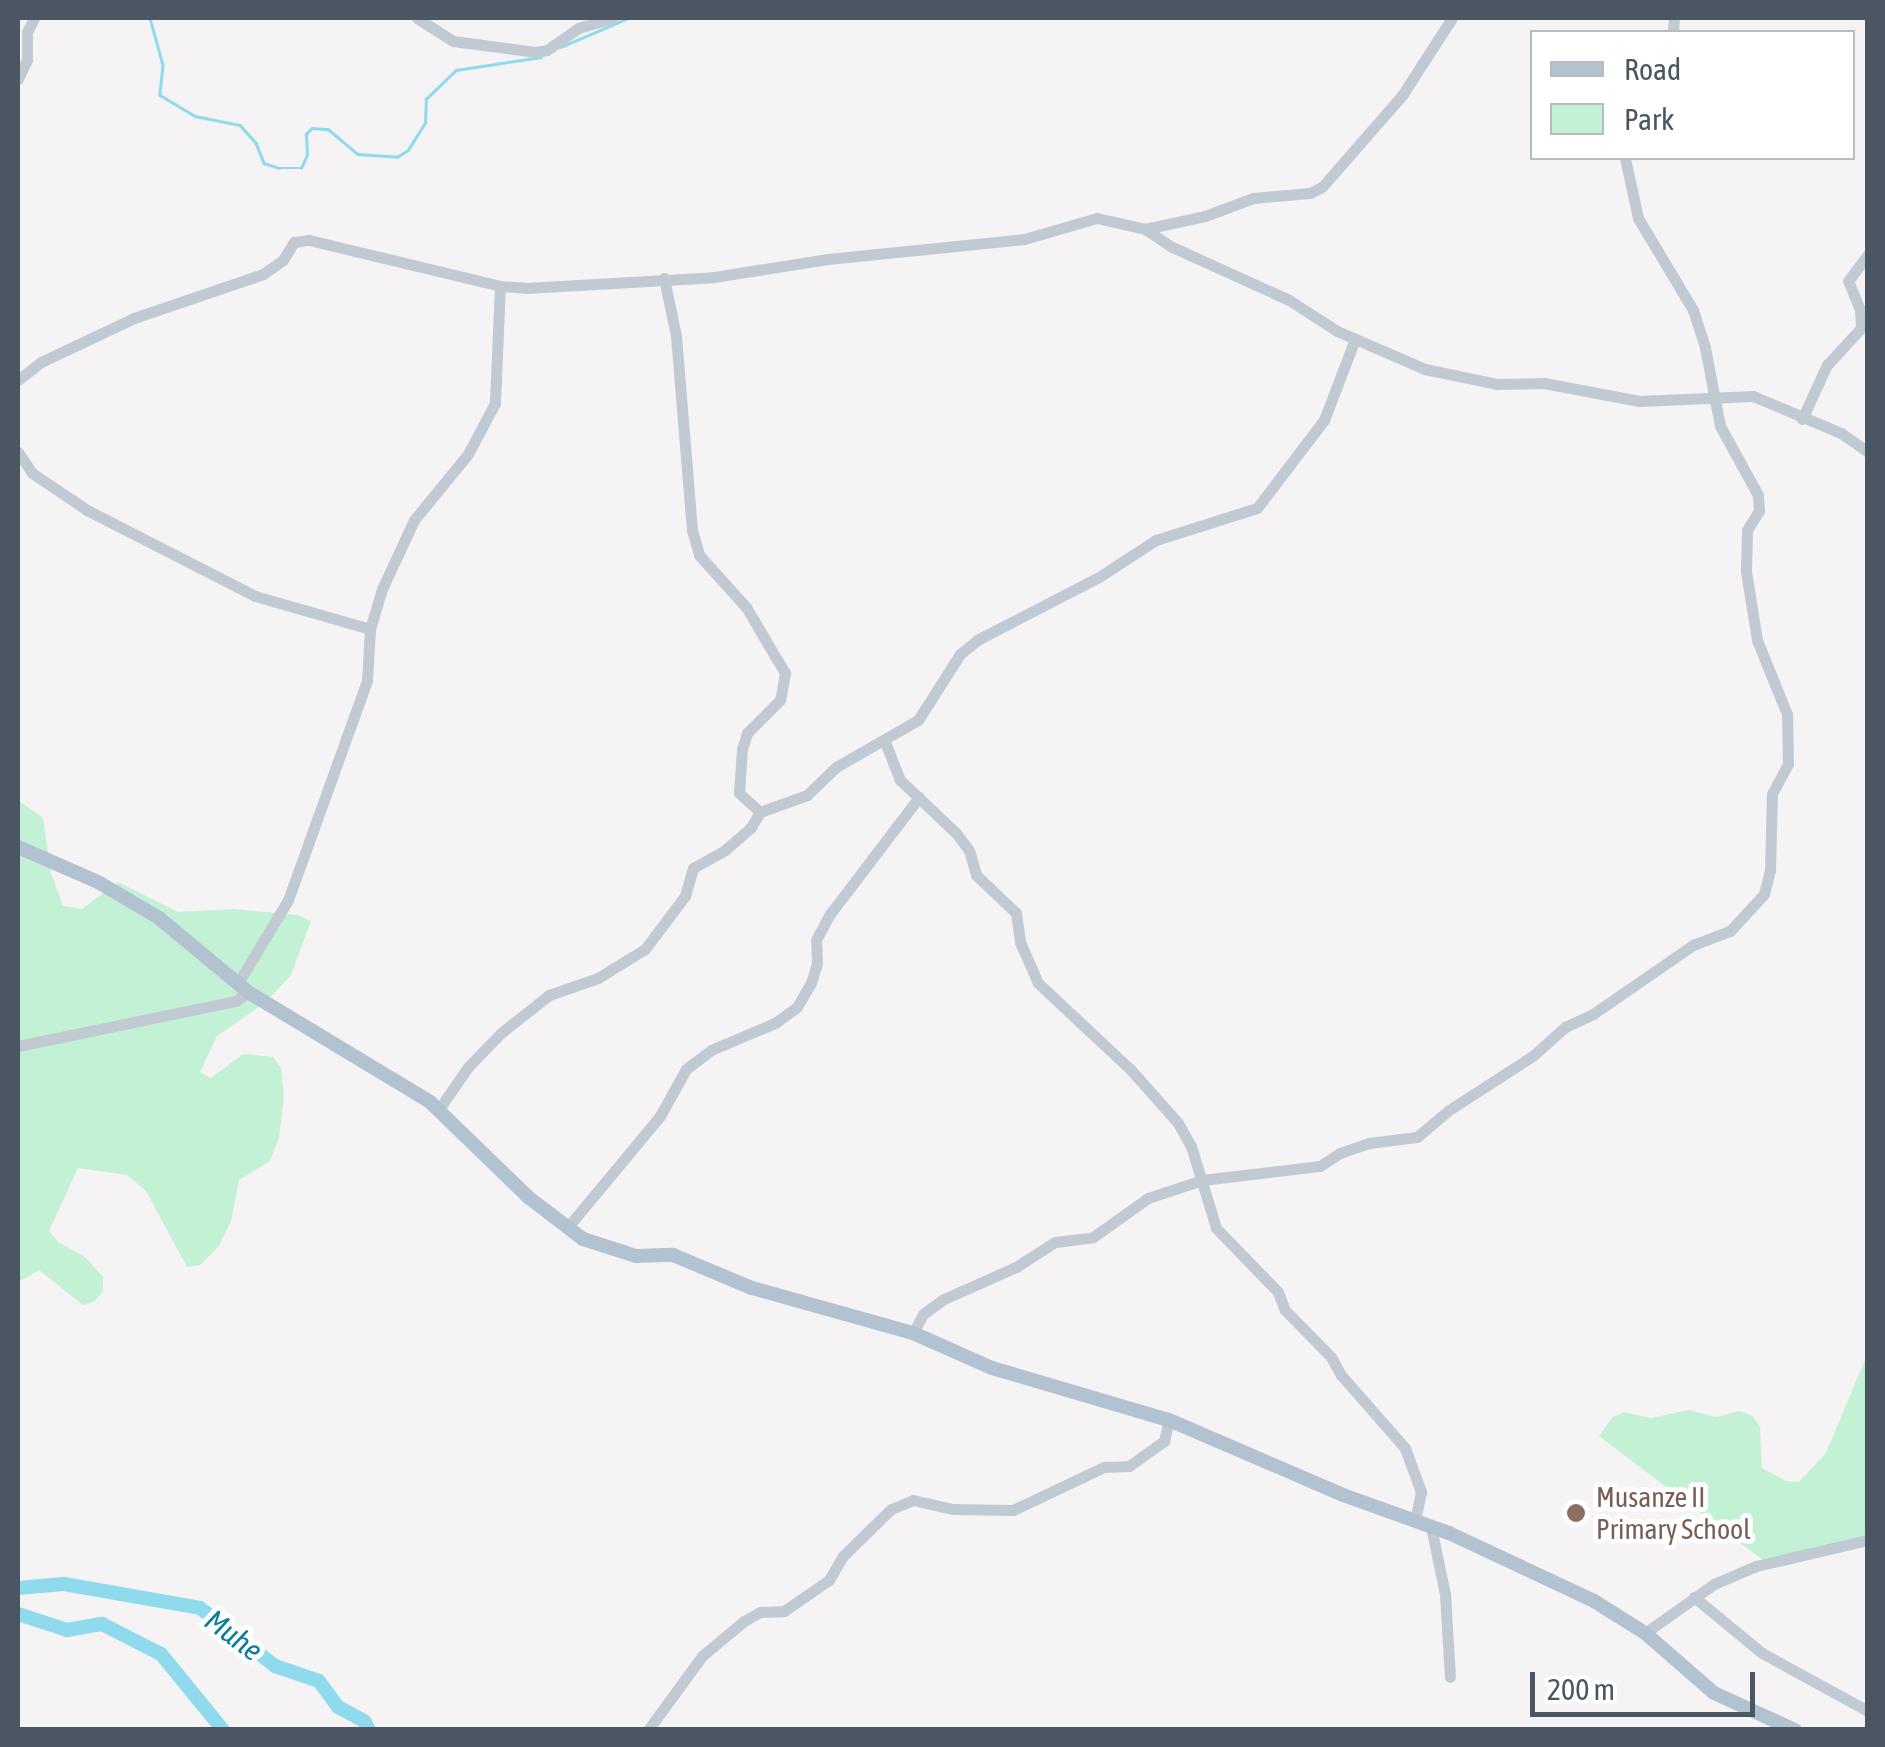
<!DOCTYPE html>
<style>
body{margin:0}
#map{position:relative;width:1885px;height:1747px;overflow:hidden;background:#f5f3f3;font-family:"Asap Condensed",sans-serif}
div>[style]{position:absolute}
.green>*{inset:0;background:#c3f1d5}
.stream>*{height:2.5px;margin:-1.25px;padding:0 1.25px;transform-origin:1.25px;border-radius:1.25px;background:#90daee}
.river>*{height:14px;margin:-7px;padding:0 7px;transform-origin:7px;border-radius:7px;background:#90daee}
.minor>*{height:11px;margin:-5.5px;padding:0 5.5px;transform-origin:5.5px;border-radius:5.5px;background:#c1cad2}
.major>*{height:14px;margin:-7px;padding:0 7px;transform-origin:7px;border-radius:7px;background:#b3c2d1}
.dots>*{width:28px;height:28px;translate:-50% -50%;box-sizing:border-box;border:5px solid #fff;border-radius:50%}
span{translate:-50% -50%;white-space:nowrap;text-align:center;line-height:1.15;-webkit-text-stroke:10px #fff;paint-order:stroke}
.education-label{font-size:28px;color:#785e54}
.left{translate:0 -50%;text-align:left}
.water-label{font-size:30px;color:#0c7c9b;font-style:italic}
.frame{position:absolute;inset:0;border:20px solid #4a5661;pointer-events:none}
.legend{position:absolute;left:1530px;top:30px;width:325px;height:130px;box-sizing:border-box;background:#fff;border:2px solid #b7bbc0;margin:0;padding:12px 18px;list-style:none;font-size:30px;color:#4a5661}
.legend li{display:flex;align-items:center;gap:20px;height:50px}
.legend b{width:50px;border:2px solid #b7bbc0}
.scale{position:absolute;left:1530px;top:1672px;width:225px;height:45px;box-sizing:border-box;border:5px solid #4a5661;border-top:0;padding-left:12px;font-size:30px;line-height:35px;white-space:nowrap;color:#4a5661;-webkit-text-stroke:8px #fff;paint-order:stroke}
</style>
<div id="map">
<div class="green">
<div style="clip-path:polygon(18px 800px,43px 818px,51px 873px,63px 906px,82px 909px,118px 882px,178px 912px,234px 909px,298px 915px,311px 921px,291px 975px,266px 1002px,217px 1036px,200px 1072px,211px 1078px,243px 1054px,273px 1057px,281px 1068px,284px 1096px,279px 1138px,270px 1161px,239px 1180px,231px 1221px,219px 1246px,200px 1265px,187px 1267px,146px 1191px,127px 1175px,78px 1168px,49px 1231px,58px 1242px,85px 1257px,103px 1277px,103px 1291px,95px 1301px,83px 1305px,39px 1270px,18px 1282px)"></div>
<div style="clip-path:polygon(1867px 1355px,1867px 1541px,1819px 1558px,1764px 1561px,1599px 1436px,1613px 1417px,1624px 1412px,1651px 1418px,1689px 1410px,1716px 1417px,1740px 1411px,1753px 1416px,1760px 1427px,1762px 1468px,1786px 1481px,1799px 1482px,1826px 1453px)"></div>
</div>
<div class="stream">
<div style="left:150px;top:18px;width:49px;rotate:74.5deg"></div>
<div style="left:163px;top:65px;width:30px;rotate:96deg"></div>
<div style="left:160px;top:95px;width:41px;rotate:31deg"></div>
<div style="left:195px;top:116px;width:46px;rotate:11.3deg"></div>
<div style="left:240px;top:125px;width:24px;rotate:48deg"></div>
<div style="left:256px;top:143px;width:22px;rotate:68deg"></div>
<div style="left:264px;top:163px;width:16px;rotate:18deg"></div>
<div style="left:279px;top:168px;width:22px"></div>
<div style="left:301px;top:168px;width:14px;rotate:-65deg"></div>
<div style="left:307px;top:155px;width:21px;rotate:-93deg"></div>
<div style="left:306px;top:134px;width:8px;rotate:-45deg"></div>
<div style="left:312px;top:128px;width:16px;rotate:4deg"></div>
<div style="left:328px;top:129px;width:39px;rotate:40deg"></div>
<div style="left:358px;top:154px;width:39px;rotate:4deg"></div>
<div style="left:397px;top:157px;width:13px;rotate:-32deg"></div>
<div style="left:408px;top:150px;width:32px;rotate:-58deg"></div>
<div style="left:425px;top:123px;width:24px;rotate:-88deg"></div>
<div style="left:426px;top:99px;width:42px;rotate:-44deg"></div>
<div style="left:456px;top:70px;width:86px;rotate:-8.7deg"></div>
<div style="left:561px;top:47px;width:73px;rotate:-23.4deg"></div>
</div>
<div class="river">
<div style="left:18px;top:1588px;width:46px;rotate:-5deg"></div>
<div style="left:64px;top:1584px;width:138px;rotate:10deg"></div>
<div style="left:200px;top:1608px;width:95px;rotate:37.7deg"></div>
<div style="left:275px;top:1666px;width:46px;rotate:18.8deg"></div>
<div style="left:319px;top:1681px;width:32px;rotate:54deg"></div>
<div style="left:338px;top:1707px;width:30px;rotate:28deg"></div>
<div style="left:364px;top:1721px;width:10px;rotate:61deg"></div>
<div style="left:18px;top:1614px;width:52px;rotate:18.1deg"></div>
<div style="left:67px;top:1630px;width:36px;rotate:-10deg"></div>
<div style="left:102px;top:1624px;width:66px;rotate:27deg"></div>
<div style="left:161px;top:1654px;width:98px;rotate:50.8deg"></div>
</div>
<div class="minor">
<div style="left:417px;top:18px;width:43px;rotate:32.6deg"></div>
<div style="left:453px;top:41px;width:83px;rotate:7.6deg"></div>
<div style="left:535px;top:52px;width:12px;rotate:-9deg"></div>
<div style="left:547px;top:50px;width:38px;rotate:-35deg"></div>
<div style="left:578px;top:28px;width:37px;rotate:-16deg"></div>
<div style="left:1673px;top:32px;width:14px;rotate:-86deg"></div>
<div style="left:18px;top:79px;width:21px;rotate:-65deg"></div>
<div style="left:27px;top:60px;width:28px;rotate:-90deg"></div>
<div style="left:27px;top:32px;width:16px;rotate:-63deg"></div>
<div style="left:1145px;top:229px;width:61px;rotate:-12.2deg"></div>
<div style="left:1205px;top:216px;width:51px;rotate:-20.6deg"></div>
<div style="left:1253px;top:198px;width:57px;rotate:-5deg"></div>
<div style="left:1310px;top:193px;width:13px;rotate:-27deg"></div>
<div style="left:1322px;top:187px;width:123px;rotate:-48.9deg"></div>
<div style="left:1403px;top:94px;width:90px;rotate:-57.2deg"></div>
<div style="left:664px;top:278px;width:59px;rotate:78.3deg"></div>
<div style="left:676px;top:336px;width:195px;rotate:85.3deg"></div>
<div style="left:692px;top:530px;width:26px;rotate:74deg"></div>
<div style="left:699px;top:555px;width:70px;rotate:47.9deg"></div>
<div style="left:746px;top:607px;width:77px;rotate:59.4deg"></div>
<div style="left:785px;top:673px;width:27px;rotate:100deg"></div>
<div style="left:780px;top:700px;width:47px;rotate:135deg"></div>
<div style="left:747px;top:733px;width:17px;rotate:107deg"></div>
<div style="left:742px;top:749px;width:44px;rotate:93.9deg"></div>
<div style="left:739px;top:793px;width:28px;rotate:42deg"></div>
<div style="left:18px;top:380px;width:29px;rotate:-38deg"></div>
<div style="left:41px;top:362px;width:103px;rotate:-25.3deg"></div>
<div style="left:134px;top:318px;width:136px;rotate:-18.8deg"></div>
<div style="left:263px;top:274px;width:24px;rotate:-35deg"></div>
<div style="left:283px;top:260px;width:21px;rotate:-59deg"></div>
<div style="left:294px;top:242px;width:15px;rotate:-8deg"></div>
<div style="left:309px;top:240px;width:196px;rotate:13.5deg"></div>
<div style="left:500px;top:286px;width:26px;rotate:4deg"></div>
<div style="left:526px;top:288px;width:188px;rotate:-3.3deg"></div>
<div style="left:714px;top:277px;width:115px;rotate:-9deg"></div>
<div style="left:828px;top:259px;width:197px;rotate:-5.8deg"></div>
<div style="left:1024px;top:239px;width:76px;rotate:-16deg"></div>
<div style="left:1097px;top:218px;width:49px;rotate:12.9deg"></div>
<div style="left:1145px;top:229px;width:30px;rotate:34deg"></div>
<div style="left:1170px;top:246px;width:131px;rotate:24.4deg"></div>
<div style="left:1289px;top:300px;width:57px;rotate:32.9deg"></div>
<div style="left:1337px;top:331px;width:96px;rotate:23.4deg"></div>
<div style="left:1425px;top:369px;width:74px;rotate:11.8deg"></div>
<div style="left:1497px;top:384px;width:47px;rotate:-1.2deg"></div>
<div style="left:1544px;top:383px;width:97px;rotate:10.7deg"></div>
<div style="left:1639px;top:401px;width:114px;rotate:-2.5deg"></div>
<div style="left:1753px;top:396px;width:95px;rotate:22.8deg"></div>
<div style="left:1841px;top:433px;width:33px;rotate:35deg"></div>
<div style="left:1802px;top:419px;width:60px;rotate:-65.2deg"></div>
<div style="left:1827px;top:365px;width:50px;rotate:-47.4deg"></div>
<div style="left:1861px;top:328px;width:18px;rotate:-93deg"></div>
<div style="left:1860px;top:310px;width:31px;rotate:-112deg"></div>
<div style="left:1848px;top:281px;width:34px;rotate:-53deg"></div>
<div style="left:18px;top:452px;width:25px;rotate:56deg"></div>
<div style="left:32px;top:473px;width:66px;rotate:33.9deg"></div>
<div style="left:87px;top:510px;width:189px;rotate:27.1deg"></div>
<div style="left:255px;top:596px;width:120px;rotate:16deg"></div>
<div style="left:885px;top:742px;width:41px;rotate:68.5deg"></div>
<div style="left:900px;top:780px;width:77px;rotate:43.4deg"></div>
<div style="left:956px;top:833px;width:21px;rotate:53deg"></div>
<div style="left:969px;top:850px;width:26px;rotate:74deg"></div>
<div style="left:976px;top:875px;width:55px;rotate:43.5deg"></div>
<div style="left:1016px;top:913px;width:29px;rotate:82deg"></div>
<div style="left:1020px;top:942px;width:45px;rotate:66.3deg"></div>
<div style="left:1038px;top:983px;width:127px;rotate:43.1deg"></div>
<div style="left:1131px;top:1070px;width:71px;rotate:48.4deg"></div>
<div style="left:1178px;top:1123px;width:26px;rotate:61deg"></div>
<div style="left:1191px;top:1146px;width:86px;rotate:73deg"></div>
<div style="left:1216px;top:1228px;width:89px;rotate:45.9deg"></div>
<div style="left:1278px;top:1292px;width:19px;rotate:69deg"></div>
<div style="left:1285px;top:1310px;width:66px;rotate:45.6deg"></div>
<div style="left:1331px;top:1357px;width:21px;rotate:61deg"></div>
<div style="left:1341px;top:1375px;width:97px;rotate:48.8deg"></div>
<div style="left:1405px;top:1448px;width:47px;rotate:70deg"></div>
<div style="left:1421px;top:1492px;width:29px;rotate:102deg"></div>
<div style="left:238px;top:983px;width:97px;rotate:-58.9deg"></div>
<div style="left:288px;top:900px;width:233px;rotate:-70.2deg"></div>
<div style="left:367px;top:681px;width:52px;rotate:-86.7deg"></div>
<div style="left:370px;top:629px;width:42px;rotate:-73.3deg"></div>
<div style="left:382px;top:589px;width:76px;rotate:-65.1deg"></div>
<div style="left:414px;top:520px;width:85px;rotate:-50.7deg"></div>
<div style="left:468px;top:454px;width:58px;rotate:-62.1deg"></div>
<div style="left:495px;top:403px;width:117px;rotate:-87.6deg"></div>
<div style="left:18px;top:1046px;width:223px;rotate:-11.7deg"></div>
<div style="left:236px;top:1001px;width:15px;rotate:-37deg"></div>
<div style="left:439px;top:1109px;width:51px;rotate:-55.4deg"></div>
<div style="left:468px;top:1067px;width:47px;rotate:-45.9deg"></div>
<div style="left:501px;top:1033px;width:61px;rotate:-38.4deg"></div>
<div style="left:549px;top:995px;width:52px;rotate:-19.1deg"></div>
<div style="left:598px;top:978px;width:55px;rotate:-31.7deg"></div>
<div style="left:645px;top:949px;width:66px;rotate:-53deg"></div>
<div style="left:685px;top:896px;width:29px;rotate:-74deg"></div>
<div style="left:693px;top:868px;width:37px;rotate:-29deg"></div>
<div style="left:725px;top:850px;width:35px;rotate:-41deg"></div>
<div style="left:751px;top:827px;width:17px;rotate:-59deg"></div>
<div style="left:760px;top:812px;width:50px;rotate:-19.9deg"></div>
<div style="left:807px;top:795px;width:40px;rotate:-44deg"></div>
<div style="left:836px;top:767px;width:95px;rotate:-29.8deg"></div>
<div style="left:918px;top:720px;width:78px;rotate:-57.5deg"></div>
<div style="left:960px;top:654px;width:22px;rotate:-39deg"></div>
<div style="left:977px;top:640px;width:137px;rotate:-27.3deg"></div>
<div style="left:1099px;top:577px;width:68px;rotate:-33deg"></div>
<div style="left:1156px;top:540px;width:106px;rotate:-17.6deg"></div>
<div style="left:1257px;top:508px;width:111px;rotate:-52.7deg"></div>
<div style="left:1324px;top:420px;width:87px;rotate:-69.1deg"></div>
<div style="left:567px;top:1228px;width:146px;rotate:-50.3deg"></div>
<div style="left:660px;top:1116px;width:54px;rotate:-61deg"></div>
<div style="left:686px;top:1069px;width:31px;rotate:-37deg"></div>
<div style="left:711px;top:1050px;width:69px;rotate:-22.9deg"></div>
<div style="left:775px;top:1023px;width:27px;rotate:-36deg"></div>
<div style="left:797px;top:1007px;width:28px;rotate:-60deg"></div>
<div style="left:811px;top:983px;width:21px;rotate:-73deg"></div>
<div style="left:817px;top:963px;width:23px;rotate:-92deg"></div>
<div style="left:816px;top:940px;width:30px;rotate:-62deg"></div>
<div style="left:830px;top:914px;width:147px;rotate:-52.7deg"></div>
<div style="left:913px;top:1333px;width:21px;rotate:-62deg"></div>
<div style="left:923px;top:1314px;width:26px;rotate:-36deg"></div>
<div style="left:944px;top:1299px;width:79px;rotate:-24deg"></div>
<div style="left:1016px;top:1267px;width:46px;rotate:-32.7deg"></div>
<div style="left:1055px;top:1242px;width:38px;rotate:-7deg"></div>
<div style="left:1093px;top:1237px;width:67px;rotate:-35.3deg"></div>
<div style="left:1148px;top:1198px;width:57px;rotate:-18.4deg"></div>
<div style="left:1202px;top:1180px;width:119px;rotate:-6.8deg"></div>
<div style="left:1320px;top:1166px;width:24px;rotate:-33deg"></div>
<div style="left:1340px;top:1153px;width:31px;rotate:-19deg"></div>
<div style="left:1369px;top:1143px;width:48px;rotate:-7.1deg"></div>
<div style="left:1417px;top:1137px;width:42px;rotate:-40.2deg"></div>
<div style="left:1449px;top:1110px;width:101px;rotate:-32.9deg"></div>
<div style="left:1534px;top:1055px;width:42px;rotate:-42.1deg"></div>
<div style="left:1565px;top:1027px;width:31px;rotate:-25deg"></div>
<div style="left:1593px;top:1014px;width:121px;rotate:-34.6deg"></div>
<div style="left:1693px;top:945px;width:40px;rotate:-21deg"></div>
<div style="left:1730px;top:931px;width:50px;rotate:-47.4deg"></div>
<div style="left:1764px;top:894px;width:25px;rotate:-76deg"></div>
<div style="left:1770px;top:870px;width:76px;rotate:-88.5deg"></div>
<div style="left:1772px;top:794px;width:34px;rotate:-62deg"></div>
<div style="left:1788px;top:764px;width:50px;rotate:-91.1deg"></div>
<div style="left:1787px;top:714px;width:80px;rotate:-112.1deg"></div>
<div style="left:1757px;top:640px;width:70px;rotate:-99.1deg"></div>
<div style="left:1746px;top:571px;width:41px;rotate:-88.6deg"></div>
<div style="left:1747px;top:530px;width:22px;rotate:-58deg"></div>
<div style="left:1759px;top:511px;width:16px;rotate:-94deg"></div>
<div style="left:1758px;top:495px;width:79px;rotate:-118.8deg"></div>
<div style="left:1720px;top:426px;width:80px;rotate:-100.8deg"></div>
<div style="left:1705px;top:347px;width:39px;rotate:-108deg"></div>
<div style="left:1693px;top:310px;width:107px;rotate:-120.9deg"></div>
<div style="left:1638px;top:218px;width:61px;rotate:-102.2deg"></div>
<div style="left:1431px;top:1527px;width:68px;rotate:78.2deg"></div>
<div style="left:1445px;top:1594px;width:83px;rotate:86.6deg"></div>
<div style="left:1694px;top:1597px;width:88px;rotate:39.5deg"></div>
<div style="left:1762px;top:1653px;width:121px;rotate:28.7deg"></div>
<div style="left:1645px;top:1633px;width:85px;rotate:-35.4deg"></div>
<div style="left:1714px;top:1584px;width:46px;rotate:-23.2deg"></div>
<div style="left:1756px;top:1566px;width:115px;rotate:-13.1deg"></div>
<div style="left:648px;top:1730px;width:92px;rotate:-53.9deg"></div>
<div style="left:702px;top:1656px;width:55px;rotate:-39.8deg"></div>
<div style="left:744px;top:1621px;width:18px;rotate:-29deg"></div>
<div style="left:760px;top:1612px;width:24px;rotate:-2deg"></div>
<div style="left:784px;top:1611px;width:55px;rotate:-34.6deg"></div>
<div style="left:829px;top:1580px;width:28px;rotate:-60deg"></div>
<div style="left:843px;top:1556px;width:67px;rotate:-44.4deg"></div>
<div style="left:891px;top:1509px;width:24px;rotate:-22deg"></div>
<div style="left:913px;top:1500px;width:41px;rotate:12.7deg"></div>
<div style="left:953px;top:1509px;width:60px;rotate:1deg"></div>
<div style="left:1013px;top:1510px;width:101px;rotate:-25.3deg"></div>
<div style="left:1104px;top:1467px;width:25px;rotate:-2deg"></div>
<div style="left:1129px;top:1466px;width:43px;rotate:-35.5deg"></div>
<div style="left:1164px;top:1441px;width:22px;rotate:-77deg"></div>
</div>
<div class="major">
<div style="left:18px;top:847px;width:87px;rotate:23.6deg"></div>
<div style="left:98px;top:882px;width:71px;rotate:30.5deg"></div>
<div style="left:159px;top:918px;width:116px;rotate:39.7deg"></div>
<div style="left:248px;top:992px;width:213px;rotate:31.1deg"></div>
<div style="left:430px;top:1102px;width:136px;rotate:44.1deg"></div>
<div style="left:528px;top:1197px;width:69px;rotate:37.4deg"></div>
<div style="left:583px;top:1239px;width:56px;rotate:17.8deg"></div>
<div style="left:636px;top:1256px;width:37px;rotate:-2deg"></div>
<div style="left:673px;top:1255px;width:86px;rotate:22.7deg"></div>
<div style="left:752px;top:1288px;width:167px;rotate:15.6deg"></div>
<div style="left:913px;top:1333px;width:86px;rotate:23.9deg"></div>
<div style="left:992px;top:1368px;width:184px;rotate:16.4deg"></div>
<div style="left:1169px;top:1420px;width:189px;rotate:23.3deg"></div>
<div style="left:1343px;top:1495px;width:113px;rotate:19.7deg"></div>
<div style="left:1449px;top:1533px;width:160px;rotate:25.1deg"></div>
<div style="left:1594px;top:1601px;width:60px;rotate:32.1deg"></div>
<div style="left:1645px;top:1633px;width:91px;rotate:41deg"></div>
<div style="left:1714px;top:1693px;width:89px;rotate:24.6deg"></div>
</div>
<div class="dots">
<div style="left:1576px;top:1513px;background:#8d6e63"></div>
</div>
<div class="education-label">
<span class="left" style="left:1596px;top:1513px">Musanze II<br>Primary School</span>
</div>
<div class="water-label">
<span style="left:234px;top:1635px;rotate:37deg">Muhe</span>
</div>
<div class="frame"></div>
<ul class="legend">
<li><b style="height:12px;background:#b3c2d1"></b>Road</li>
<li><b style="height:28px;background:#c3f1d5"></b>Park</li>
</ul>
<div class="scale">200 m</div>
</div>
